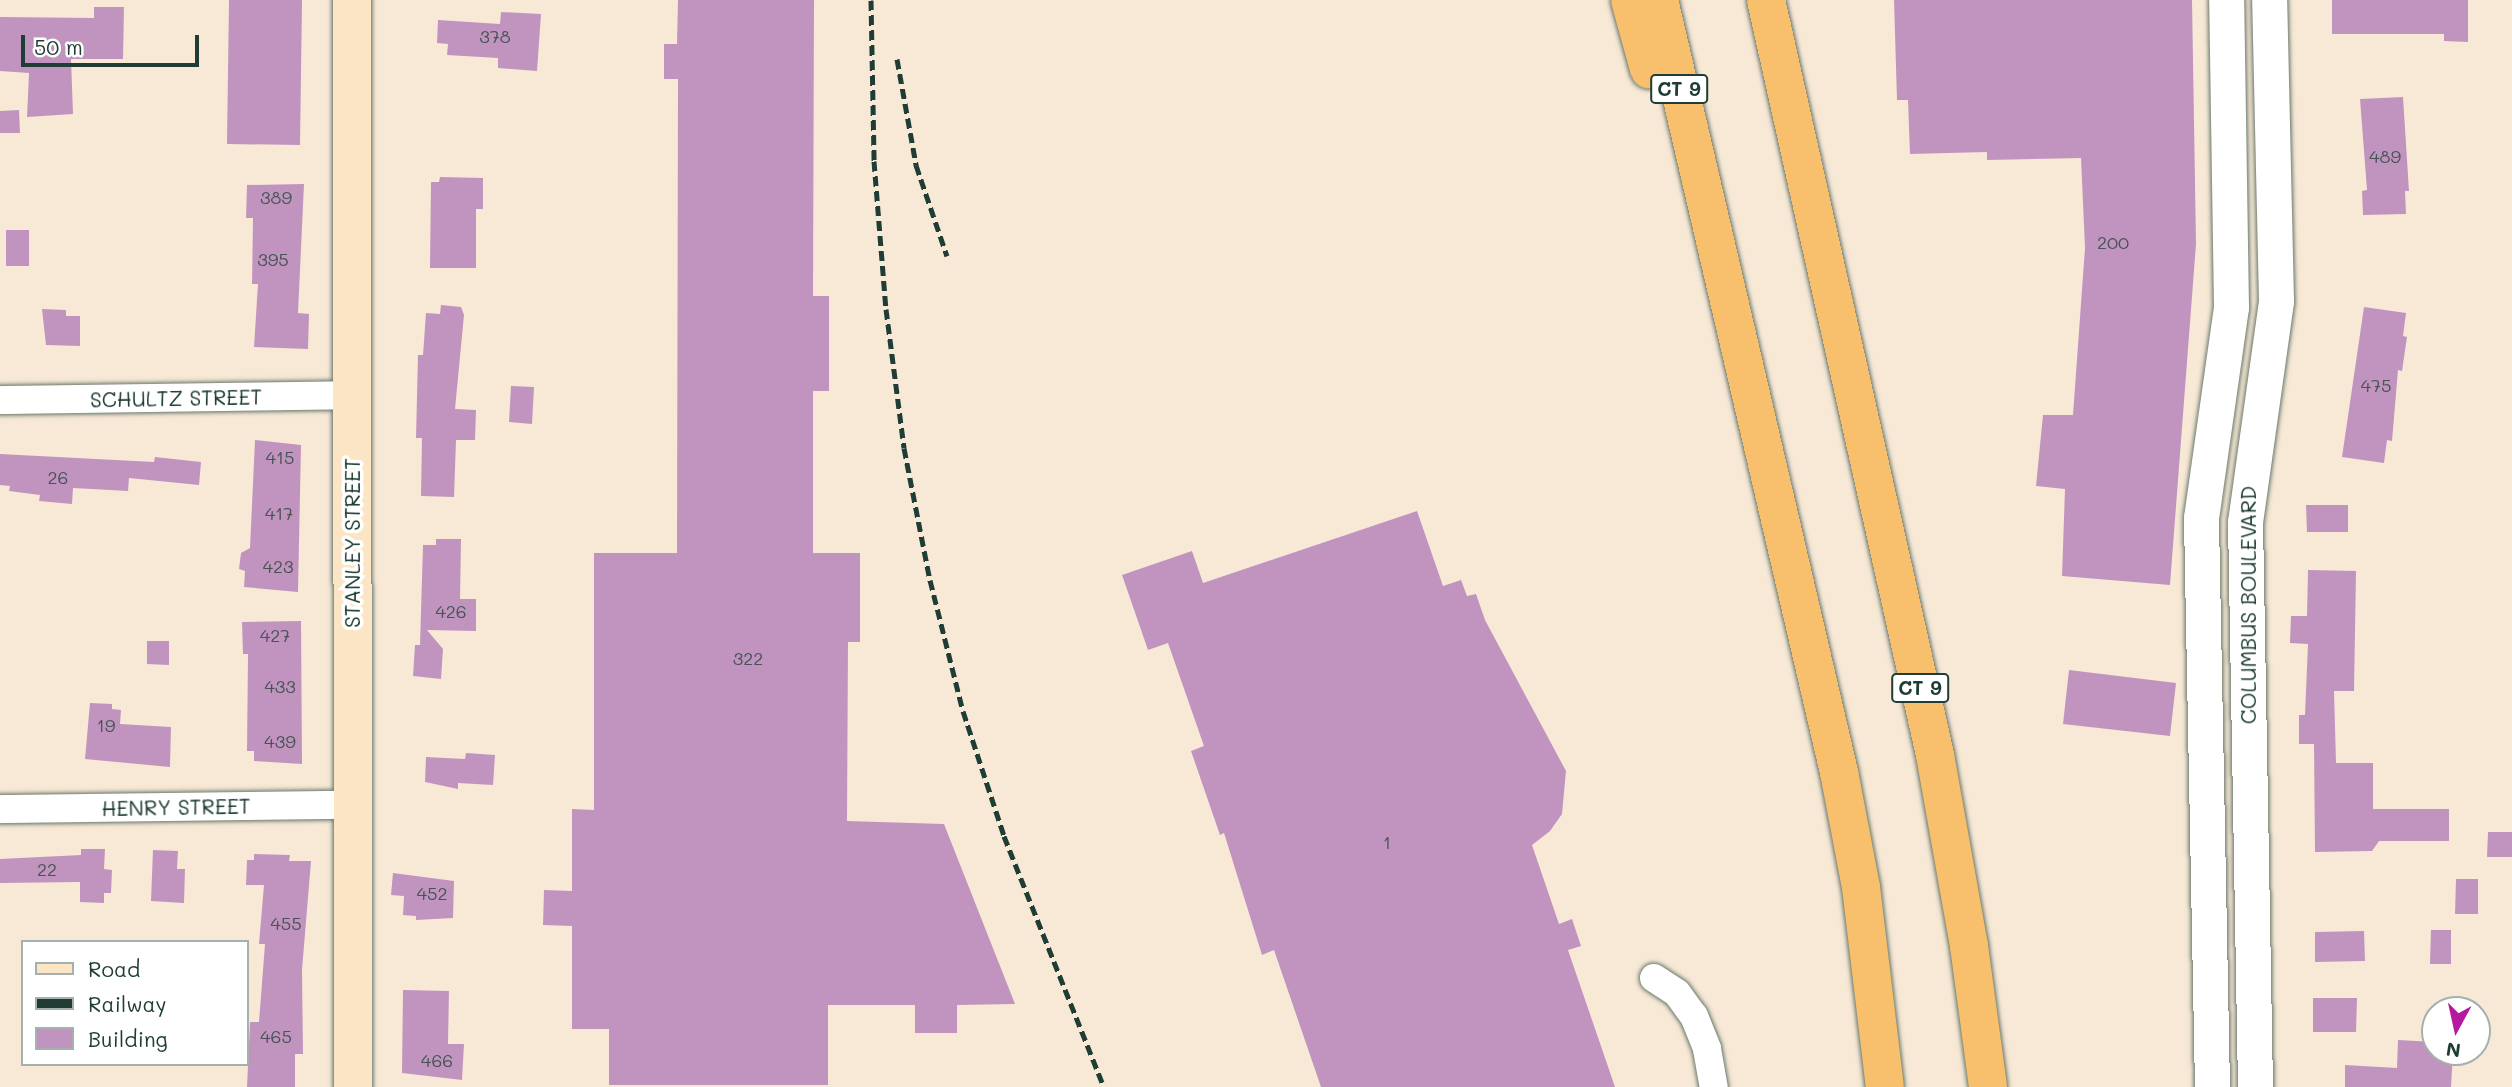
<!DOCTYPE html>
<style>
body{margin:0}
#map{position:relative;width:2512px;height:1087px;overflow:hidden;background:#f7e9d6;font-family:Mali,sans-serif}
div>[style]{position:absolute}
.building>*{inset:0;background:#c194bf}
.roads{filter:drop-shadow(0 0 2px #6b796d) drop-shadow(0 0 2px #6b796d)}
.minor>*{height:28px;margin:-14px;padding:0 14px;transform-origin:14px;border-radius:14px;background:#fff}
.tertiary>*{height:35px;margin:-17.5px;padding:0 17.5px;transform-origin:17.5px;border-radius:17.5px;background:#fff}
.secondary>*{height:38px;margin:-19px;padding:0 19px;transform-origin:19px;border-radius:19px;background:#fce5c4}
.motorway>*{height:38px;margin:-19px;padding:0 19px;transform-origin:19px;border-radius:19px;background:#f8bf6c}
.rail>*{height:5px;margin-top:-2.5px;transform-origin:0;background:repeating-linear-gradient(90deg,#1f3d34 0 10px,transparent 0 15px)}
span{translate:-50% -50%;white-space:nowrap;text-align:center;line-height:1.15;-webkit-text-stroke:7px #fff;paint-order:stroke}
.number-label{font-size:18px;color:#485357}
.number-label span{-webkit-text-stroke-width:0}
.shield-label span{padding:2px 5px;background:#fff;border:2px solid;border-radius:5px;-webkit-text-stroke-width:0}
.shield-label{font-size:19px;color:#1f3d34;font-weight:700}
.street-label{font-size:21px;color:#1f3d34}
.legend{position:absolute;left:21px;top:940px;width:228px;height:126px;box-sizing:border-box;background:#fff;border:2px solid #a5b1ae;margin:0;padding:9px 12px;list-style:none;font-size:21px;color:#1f3d34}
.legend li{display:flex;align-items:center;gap:14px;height:35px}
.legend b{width:35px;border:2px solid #a5b1ae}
.north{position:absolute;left:2421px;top:996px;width:70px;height:70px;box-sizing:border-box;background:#fff;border:2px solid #a5b1ae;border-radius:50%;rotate:188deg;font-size:19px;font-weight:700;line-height:28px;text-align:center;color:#1f3d34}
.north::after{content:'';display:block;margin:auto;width:24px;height:32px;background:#b5179e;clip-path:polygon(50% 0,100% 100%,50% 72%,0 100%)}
.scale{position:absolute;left:21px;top:35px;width:178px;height:32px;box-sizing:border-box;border:4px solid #1f3d34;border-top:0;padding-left:9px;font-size:21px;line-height:24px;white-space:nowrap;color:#1f3d34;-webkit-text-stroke:5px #fff;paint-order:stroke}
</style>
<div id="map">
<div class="building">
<div style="clip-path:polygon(229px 0,302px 0,300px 145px,227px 144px)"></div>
<div style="clip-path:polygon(678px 0,814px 0,813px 296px,829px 296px,829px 391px,813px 391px,813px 553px,860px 553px,860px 642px,848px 642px,847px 821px,944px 824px,1015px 1004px,957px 1005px,957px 1033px,915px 1033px,915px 1005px,828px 1005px,828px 1085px,609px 1085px,609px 1029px,572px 1029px,572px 926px,543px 925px,544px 890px,572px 891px,572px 809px,594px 810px,594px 553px,677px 553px,678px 79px,664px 79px,664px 44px,677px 44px)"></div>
<div style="clip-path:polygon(1894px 0,2192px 0,2196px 244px,2170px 585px,2062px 576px,2065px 489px,2036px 486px,2043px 415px,2073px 415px,2085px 248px,2081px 158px,1987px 160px,1987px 152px,1910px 154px,1908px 100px,1897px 100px)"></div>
<div style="clip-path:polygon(2332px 0,2468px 0,2468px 42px,2444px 41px,2444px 34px,2332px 34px)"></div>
<div style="clip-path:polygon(94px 7px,124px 7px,123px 59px,71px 59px,73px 114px,27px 117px,29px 73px,0 71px,0 17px,94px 18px)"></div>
<div style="clip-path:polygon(501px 12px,541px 14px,537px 71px,498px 68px,498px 58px,447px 55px,448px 44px,437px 43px,438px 20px,500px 24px)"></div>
<div style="clip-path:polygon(2403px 97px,2409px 191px,2405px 191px,2406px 214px,2363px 215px,2362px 191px,2367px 190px,2360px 99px)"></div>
<div style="clip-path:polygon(19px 110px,20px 133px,0 133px,0 111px)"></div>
<div style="clip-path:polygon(440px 177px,483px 178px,483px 209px,476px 209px,476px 268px,430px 268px,431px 182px,439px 182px)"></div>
<div style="clip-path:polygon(304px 184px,298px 313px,309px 314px,308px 349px,254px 347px,258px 284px,252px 284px,253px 218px,246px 218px,247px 185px)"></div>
<div style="clip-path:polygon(6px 230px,29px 230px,29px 266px,6px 266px)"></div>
<div style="clip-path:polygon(441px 305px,461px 307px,464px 315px,455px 409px,476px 410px,475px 440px,456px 440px,454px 497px,421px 496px,422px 438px,416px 438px,418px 355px,423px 355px,426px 313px,440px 314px)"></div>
<div style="clip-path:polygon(2364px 307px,2406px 313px,2403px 336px,2407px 337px,2402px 371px,2398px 370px,2392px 441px,2387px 440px,2384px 463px,2342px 457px)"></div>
<div style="clip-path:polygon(42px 309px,66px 310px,66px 316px,80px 316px,80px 346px,46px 345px)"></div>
<div style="clip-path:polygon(511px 386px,534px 387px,532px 424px,509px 422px)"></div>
<div style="clip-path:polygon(255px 440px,301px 445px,298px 592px,244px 587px,245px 571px,239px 569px,241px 553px,250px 548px)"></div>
<div style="clip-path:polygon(0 454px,154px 462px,155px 457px,201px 462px,199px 485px,129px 478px,128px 491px,73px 488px,72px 504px,39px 501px,40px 495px,9px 491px,10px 486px,0 485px)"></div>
<div style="clip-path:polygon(2306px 505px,2348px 505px,2348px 532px,2307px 532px)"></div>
<div style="clip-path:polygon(1417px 511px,1443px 586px,1461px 580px,1467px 596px,1476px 594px,1485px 620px,1566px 771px,1562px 814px,1550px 831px,1532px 845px,1559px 924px,1572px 919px,1581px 946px,1568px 950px,1615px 1087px,1321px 1087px,1274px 950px,1262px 955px,1224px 833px,1220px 835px,1191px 751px,1204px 746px,1168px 643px,1148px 650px,1122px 575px,1192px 551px,1203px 583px)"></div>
<div style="clip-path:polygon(436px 539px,461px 539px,460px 599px,476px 599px,476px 631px,427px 630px,443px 649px,441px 679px,413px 676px,415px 645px,420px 645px,423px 545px,436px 545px)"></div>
<div style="clip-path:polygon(2308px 570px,2356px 571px,2354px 691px,2334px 691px,2336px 763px,2373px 763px,2373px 809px,2449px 809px,2449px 841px,2379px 841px,2372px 851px,2315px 852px,2314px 744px,2299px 744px,2299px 715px,2305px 715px,2308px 644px,2290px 643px,2291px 616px,2307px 616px)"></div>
<div style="clip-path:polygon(301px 621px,302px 764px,254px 761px,254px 751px,247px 751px,248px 654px,243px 654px,242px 622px)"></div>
<div style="clip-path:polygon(147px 641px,169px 641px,169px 665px,147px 664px)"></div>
<div style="clip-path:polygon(2069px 670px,2176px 683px,2170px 736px,2063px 724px)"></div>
<div style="clip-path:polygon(90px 703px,112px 704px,112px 709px,121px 710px,120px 724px,171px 727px,170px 767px,85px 759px)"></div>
<div style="clip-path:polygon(466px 753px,495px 755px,493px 785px,458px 783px,458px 789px,425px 782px,426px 757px,465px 759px)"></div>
<div style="clip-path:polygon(2488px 832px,2512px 832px,2512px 857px,2487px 857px)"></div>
<div style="clip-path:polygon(81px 849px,105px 849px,104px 869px,112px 870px,111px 893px,104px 893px,104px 903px,80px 902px,80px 882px,0 883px,0 859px,81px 855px)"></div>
<div style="clip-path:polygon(153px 850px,178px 851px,177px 869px,185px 869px,184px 903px,151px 901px)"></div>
<div style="clip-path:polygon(254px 854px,290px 855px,289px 861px,311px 861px,302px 970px,303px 1054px,295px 1054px,295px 1087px,247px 1087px,250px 1022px,259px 1022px,265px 944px,259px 944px,264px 885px,246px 885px,247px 860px,254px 860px)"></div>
<div style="clip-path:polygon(393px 873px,454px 881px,453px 918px,416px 920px,416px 916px,403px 915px,404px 896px,391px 895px)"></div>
<div style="clip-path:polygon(2456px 879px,2478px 879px,2478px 914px,2455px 914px)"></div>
<div style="clip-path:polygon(2431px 930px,2451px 930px,2451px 964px,2430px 964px)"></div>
<div style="clip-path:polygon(2364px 931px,2365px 961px,2315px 962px,2315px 932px)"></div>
<div style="clip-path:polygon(403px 990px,449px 991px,448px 1044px,464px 1044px,462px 1080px,402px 1073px)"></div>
<div style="clip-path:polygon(2313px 998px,2357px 998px,2356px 1032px,2313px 1032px)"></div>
<div style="clip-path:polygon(2398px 1040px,2435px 1042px,2435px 1052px,2453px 1052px,2451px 1087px,2345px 1087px,2345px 1065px,2397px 1068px)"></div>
</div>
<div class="roads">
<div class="minor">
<div style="left:0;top:400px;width:352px;rotate:-0.8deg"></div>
<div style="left:0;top:809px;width:352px;rotate:-0.7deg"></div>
<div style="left:1654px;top:978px;width:27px;rotate:33deg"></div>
<div style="left:1677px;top:993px;width:29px;rotate:54deg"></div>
<div style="left:1694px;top:1016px;width:35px;rotate:68deg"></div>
<div style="left:1707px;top:1049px;width:39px;rotate:80deg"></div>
</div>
<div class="tertiary">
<div style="left:2212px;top:1087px;width:569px;rotate:-91.11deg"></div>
<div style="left:2201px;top:518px;width:213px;rotate:-81.9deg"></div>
<div style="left:2231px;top:307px;width:307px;rotate:-90.9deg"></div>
<div style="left:2255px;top:1087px;width:565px;rotate:-91.01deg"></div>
<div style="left:2245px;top:522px;width:223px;rotate:-82deg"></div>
<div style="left:2276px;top:301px;width:301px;rotate:-91.3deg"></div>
</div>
<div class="secondary">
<div style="left:352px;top:0;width:1087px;rotate:89.95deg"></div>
</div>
<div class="motorway">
<div style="left:1630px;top:0;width:72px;rotate:74.6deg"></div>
<div style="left:1659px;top:0;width:793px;rotate:76.88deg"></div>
<div style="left:1839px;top:772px;width:117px;rotate:79.2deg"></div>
<div style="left:1861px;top:887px;width:201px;rotate:83.2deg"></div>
<div style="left:1766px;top:0;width:774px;rotate:77.38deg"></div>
<div style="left:1935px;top:755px;width:194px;rotate:79.9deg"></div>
<div style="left:1969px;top:946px;width:142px;rotate:82.3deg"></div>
</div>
</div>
<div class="rail">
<div style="left:871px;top:0;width:161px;rotate:88.9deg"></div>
<div style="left:874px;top:161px;width:148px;rotate:85.4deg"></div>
<div style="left:886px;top:309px;width:140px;rotate:82.6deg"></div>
<div style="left:904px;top:448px;width:135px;rotate:78.9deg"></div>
<div style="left:930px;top:580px;width:135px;rotate:75.9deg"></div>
<div style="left:963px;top:711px;width:132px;rotate:71.8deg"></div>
<div style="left:1004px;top:836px;width:270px;rotate:68.3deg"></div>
<div style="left:897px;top:59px;width:108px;rotate:79.8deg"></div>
<div style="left:916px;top:165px;width:96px;rotate:71.2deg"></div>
</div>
<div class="number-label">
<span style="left:495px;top:36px">378</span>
<span style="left:2385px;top:156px">489</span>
<span style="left:276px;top:197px">389</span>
<span style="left:2113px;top:242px">200</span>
<span style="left:273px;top:259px">395</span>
<span style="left:2376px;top:385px">475</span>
<span style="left:280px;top:457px">415</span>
<span style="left:58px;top:477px">26</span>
<span style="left:279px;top:513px">417</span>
<span style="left:278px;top:566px">423</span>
<span style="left:451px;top:611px">426</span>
<span style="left:275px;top:635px">427</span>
<span style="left:748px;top:658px">322</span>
<span style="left:280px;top:686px">433</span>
<span style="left:106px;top:725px">19</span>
<span style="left:280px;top:741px">439</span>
<span style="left:1387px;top:842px">1</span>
<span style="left:47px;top:869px">22</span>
<span style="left:432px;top:893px">452</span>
<span style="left:286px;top:923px">455</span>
<span style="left:276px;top:1036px">465</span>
<span style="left:437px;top:1060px">466</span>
</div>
<div class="shield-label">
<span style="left:1679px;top:89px">CT 9</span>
<span style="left:1920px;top:688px">CT 9</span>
</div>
<div class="street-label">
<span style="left:176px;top:398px;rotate:-1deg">SCHULTZ STREET</span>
<span style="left:352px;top:543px;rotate:-90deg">STANLEY STREET</span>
<span style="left:2248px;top:605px;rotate:-90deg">COLUMBUS BOULEVARD</span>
<span style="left:176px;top:807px;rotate:-1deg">HENRY STREET</span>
</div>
<ul class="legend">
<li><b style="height:9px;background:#fce5c4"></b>Road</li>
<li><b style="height:9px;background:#1f3d34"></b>Railway</li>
<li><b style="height:19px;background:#c194bf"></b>Building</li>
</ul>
<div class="north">N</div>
<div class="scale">50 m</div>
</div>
